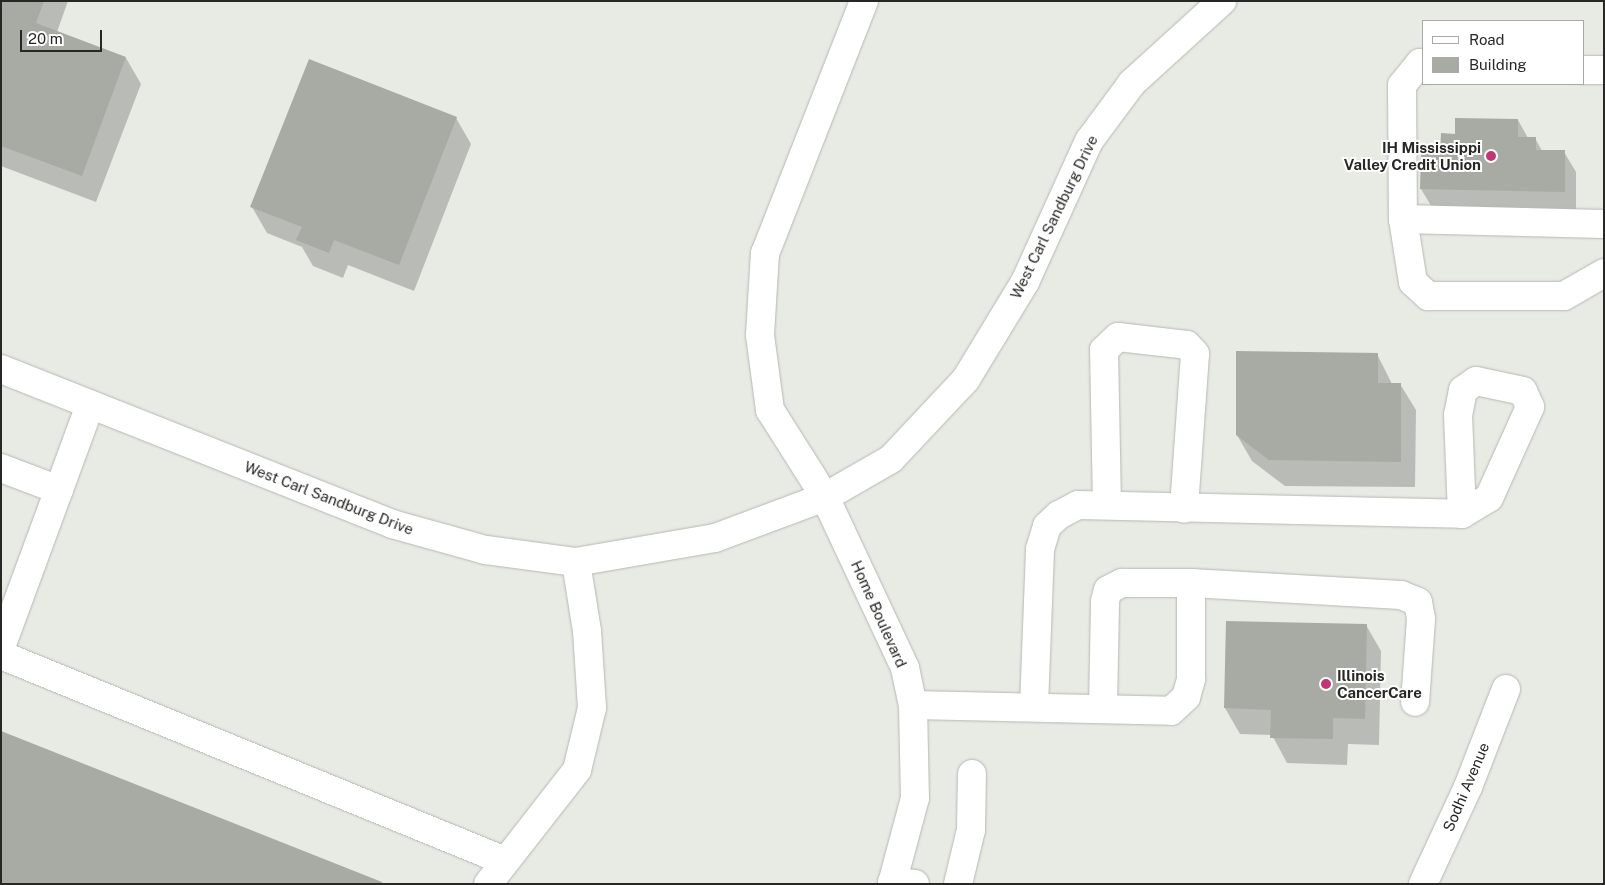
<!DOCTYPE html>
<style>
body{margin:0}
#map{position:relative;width:1605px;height:885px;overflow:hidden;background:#e8eae4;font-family:"Public Sans",sans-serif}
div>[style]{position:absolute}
.shadow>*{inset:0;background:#0003}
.building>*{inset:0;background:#a8aaa4}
.roads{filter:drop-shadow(0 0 1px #b6b8b2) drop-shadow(0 0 1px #b6b8b2)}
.minor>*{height:28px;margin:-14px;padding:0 14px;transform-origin:14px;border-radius:14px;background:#fff}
.dots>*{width:14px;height:14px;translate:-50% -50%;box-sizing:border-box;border:2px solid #fff;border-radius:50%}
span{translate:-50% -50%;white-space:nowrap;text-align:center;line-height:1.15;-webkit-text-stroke:4px #fff;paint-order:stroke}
.poi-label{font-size:15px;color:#272725;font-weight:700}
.right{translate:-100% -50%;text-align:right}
.left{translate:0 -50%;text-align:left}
.street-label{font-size:15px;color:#272725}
.frame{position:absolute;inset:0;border:2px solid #272725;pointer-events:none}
.legend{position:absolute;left:1422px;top:20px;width:162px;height:65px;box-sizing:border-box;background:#fff;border:1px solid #a9a9a8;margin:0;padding:6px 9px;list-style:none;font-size:15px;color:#272725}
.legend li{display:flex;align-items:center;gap:10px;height:25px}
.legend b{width:25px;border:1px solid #a9a9a8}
.scale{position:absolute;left:20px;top:30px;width:82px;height:22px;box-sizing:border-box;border:2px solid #272725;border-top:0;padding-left:6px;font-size:15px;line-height:18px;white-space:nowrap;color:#272725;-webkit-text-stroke:4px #fff;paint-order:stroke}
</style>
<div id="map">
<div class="shadow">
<div style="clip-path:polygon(1px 1px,68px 1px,57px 32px,126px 58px,141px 84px,96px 202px,1px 166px)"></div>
<div style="clip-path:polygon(456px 118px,471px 144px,414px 291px,348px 265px,343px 278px,313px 266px,302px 247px,267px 233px,252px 207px)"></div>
<div style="clip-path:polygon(1518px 120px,1528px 138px,1535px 138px,1542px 151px,1564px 152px,1576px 172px,1576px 212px,1433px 209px,1421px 189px,1456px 135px)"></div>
<div style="clip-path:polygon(1377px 354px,1392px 384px,1400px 384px,1416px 410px,1415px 487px,1285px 486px,1252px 461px,1237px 435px)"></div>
<div style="clip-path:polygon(1227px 622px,1366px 625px,1381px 651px,1379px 745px,1348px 744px,1347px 765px,1287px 763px,1272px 735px,1240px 734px,1225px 708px)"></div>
</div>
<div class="building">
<div style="clip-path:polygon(1px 1px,44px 1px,36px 23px,126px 57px,82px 176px,1px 146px)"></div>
<div style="clip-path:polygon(309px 59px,457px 117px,399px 265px,334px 240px,329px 253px,296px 240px,302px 227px,250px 207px)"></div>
<div style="clip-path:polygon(1455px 118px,1518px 119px,1518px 137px,1536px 137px,1536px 150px,1565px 150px,1565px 192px,1420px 189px,1421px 153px,1440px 154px,1441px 133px,1455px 134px)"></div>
<div style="clip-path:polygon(1236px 351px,1378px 353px,1378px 383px,1401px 383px,1401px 462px,1269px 460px,1236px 435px)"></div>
<div style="clip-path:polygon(1226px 621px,1367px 624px,1365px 719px,1333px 718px,1333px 739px,1270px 738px,1271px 710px,1224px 708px)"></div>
<div style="clip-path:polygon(1px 731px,382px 882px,381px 884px,1px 884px)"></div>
</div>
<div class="roads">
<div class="minor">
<div style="left:864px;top:1px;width:271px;rotate:111.4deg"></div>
<div style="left:765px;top:253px;width:82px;rotate:93.5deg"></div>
<div style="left:760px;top:335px;width:76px;rotate:82.4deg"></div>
<div style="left:770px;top:410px;width:103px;rotate:57.7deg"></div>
<div style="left:825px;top:497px;width:189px;rotate:64.9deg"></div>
<div style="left:905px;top:668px;width:38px;rotate:78deg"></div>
<div style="left:913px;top:705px;width:93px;rotate:88.8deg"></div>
<div style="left:915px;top:798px;width:89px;rotate:105deg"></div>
<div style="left:1424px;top:64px;width:4px;rotate:-166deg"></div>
<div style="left:1420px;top:63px;width:28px;rotate:129deg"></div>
<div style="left:1402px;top:85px;width:134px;rotate:89.6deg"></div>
<div style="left:1403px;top:219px;width:64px;rotate:81deg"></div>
<div style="left:1413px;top:282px;width:21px;rotate:43deg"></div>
<div style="left:1428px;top:296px;width:136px"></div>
<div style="left:1564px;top:296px;width:46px;rotate:-29.9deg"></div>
<div style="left:1584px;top:70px;width:20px"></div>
<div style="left:1403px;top:219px;width:201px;rotate:1.4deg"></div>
<div style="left:1px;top:369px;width:421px;rotate:21.6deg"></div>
<div style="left:392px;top:524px;width:98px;rotate:15.5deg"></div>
<div style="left:486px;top:550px;width:91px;rotate:7.6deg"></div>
<div style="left:576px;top:562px;width:141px;rotate:-9.8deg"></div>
<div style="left:715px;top:538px;width:117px;rotate:-20.4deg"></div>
<div style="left:825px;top:497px;width:76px;rotate:-29.9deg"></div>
<div style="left:891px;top:459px;width:110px;rotate:-46.8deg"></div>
<div style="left:966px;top:379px;width:114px;rotate:-58.7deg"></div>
<div style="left:1025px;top:282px;width:155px;rotate:-65.6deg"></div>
<div style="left:1089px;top:141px;width:72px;rotate:-53.4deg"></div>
<div style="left:1132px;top:83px;width:122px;rotate:-42.3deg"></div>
<div style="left:1px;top:468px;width:62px;rotate:20.8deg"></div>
<div style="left:1107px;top:505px;width:155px;rotate:-91.1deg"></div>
<div style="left:1104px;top:350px;width:19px;rotate:-43deg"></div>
<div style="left:1118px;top:337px;width:69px;rotate:6.6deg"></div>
<div style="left:1187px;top:345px;width:12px;rotate:48deg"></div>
<div style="left:1195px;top:354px;width:155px;rotate:94.1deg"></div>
<div style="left:1px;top:647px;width:258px;rotate:-69.8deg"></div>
<div style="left:1px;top:655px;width:544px;rotate:22.23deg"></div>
<div style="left:913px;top:705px;width:258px;rotate:1.3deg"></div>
<div style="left:1171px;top:711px;width:21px;rotate:-43deg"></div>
<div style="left:1186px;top:697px;width:19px;rotate:-74deg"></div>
<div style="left:1191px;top:679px;width:96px;rotate:-90deg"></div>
<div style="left:1034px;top:706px;width:157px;rotate:-87.8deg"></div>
<div style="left:1040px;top:549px;width:24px;rotate:-73deg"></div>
<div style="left:1047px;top:526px;width:16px;rotate:-43deg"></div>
<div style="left:1059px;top:515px;width:21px;rotate:-28deg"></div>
<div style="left:1078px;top:505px;width:384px;rotate:1.3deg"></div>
<div style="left:1462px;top:514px;width:31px;rotate:-31deg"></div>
<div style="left:1489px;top:498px;width:100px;rotate:-65.7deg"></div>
<div style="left:1530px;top:407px;width:17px;rotate:-114deg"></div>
<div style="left:1523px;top:391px;width:48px;rotate:-168deg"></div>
<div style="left:1476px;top:381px;width:16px;rotate:145deg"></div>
<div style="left:1463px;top:390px;width:25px;rotate:101deg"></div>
<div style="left:1458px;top:415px;width:99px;rotate:87.7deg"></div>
<div style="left:1103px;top:708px;width:107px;rotate:-88.9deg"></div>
<div style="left:1105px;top:601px;width:11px;rotate:-75deg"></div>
<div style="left:1108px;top:590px;width:16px;rotate:-27deg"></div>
<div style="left:1122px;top:583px;width:69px"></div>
<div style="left:1191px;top:583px;width:210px;rotate:3.3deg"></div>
<div style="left:1401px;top:595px;width:18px;rotate:22deg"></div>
<div style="left:1418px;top:602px;width:17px;rotate:80deg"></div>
<div style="left:1421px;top:619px;width:83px;rotate:94.1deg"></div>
<div style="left:892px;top:882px;width:23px;rotate:5deg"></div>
<div style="left:488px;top:884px;width:145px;rotate:-52deg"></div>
<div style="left:577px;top:770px;width:64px;rotate:-76.4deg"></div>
<div style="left:592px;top:708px;width:77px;rotate:-93.7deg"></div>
<div style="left:587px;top:631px;width:70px;rotate:-99.1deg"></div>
<div style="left:958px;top:884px;width:56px;rotate:-76.5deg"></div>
<div style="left:971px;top:830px;width:56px;rotate:-89deg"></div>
<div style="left:1423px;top:884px;width:107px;rotate:-65.1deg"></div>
<div style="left:1468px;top:787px;width:105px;rotate:-68.8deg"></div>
</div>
</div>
<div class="dots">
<div style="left:1491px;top:156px;background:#bf3775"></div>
<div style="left:1326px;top:684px;background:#bf3775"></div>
</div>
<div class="poi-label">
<span class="right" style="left:1481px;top:156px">IH Mississippi<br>Valley Credit Union</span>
<span class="left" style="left:1337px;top:684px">Illinois<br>CancerCare</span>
</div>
<div class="street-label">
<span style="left:1054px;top:217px;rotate:-64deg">West Carl Sandburg Drive</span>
<span style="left:329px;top:498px;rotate:21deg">West Carl Sandburg Drive</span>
<span style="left:879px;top:614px;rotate:66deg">Home Boulevard</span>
<span style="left:1466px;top:787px;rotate:-67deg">Sodhi Avenue</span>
</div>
<div class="frame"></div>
<ul class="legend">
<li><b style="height:6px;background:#fff"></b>Road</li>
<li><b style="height:14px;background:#a8aaa4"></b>Building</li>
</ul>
<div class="scale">20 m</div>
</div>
